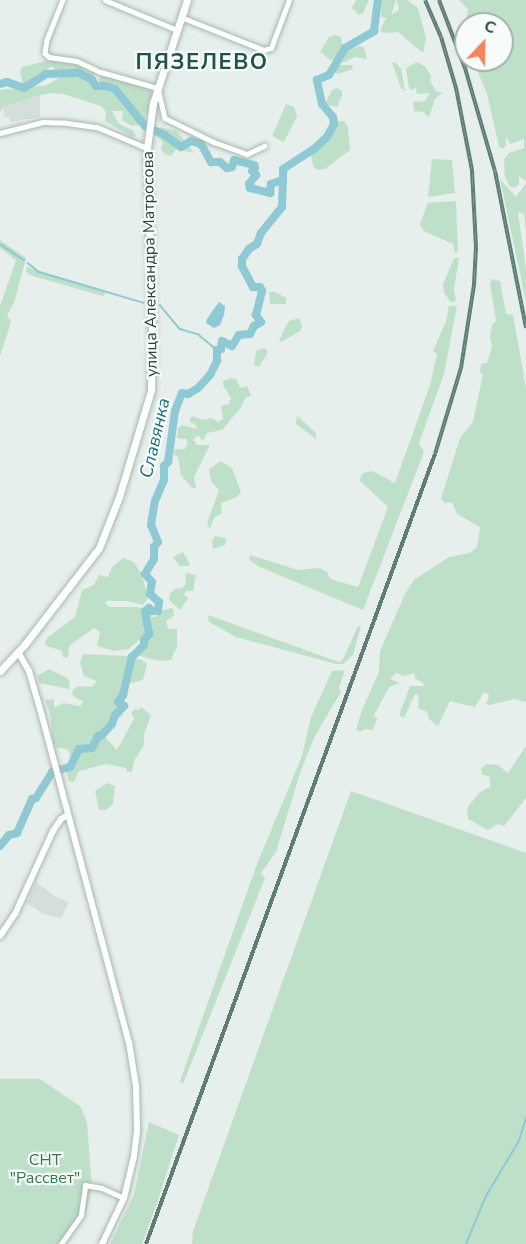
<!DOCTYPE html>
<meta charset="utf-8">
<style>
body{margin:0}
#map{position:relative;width:526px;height:1244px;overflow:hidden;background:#e6efeb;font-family:"Nunito Sans",sans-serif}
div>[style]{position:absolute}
.built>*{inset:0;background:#d4dfda}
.green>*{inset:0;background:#bfe0c8}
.water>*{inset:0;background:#8ec9d4}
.stream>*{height:1.5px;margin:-0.75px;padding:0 0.75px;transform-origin:0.75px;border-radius:0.75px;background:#8ec9d4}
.river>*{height:8px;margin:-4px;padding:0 4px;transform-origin:4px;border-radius:4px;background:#8ec9d4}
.roads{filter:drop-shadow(0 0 2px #a8b8b2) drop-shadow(0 0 2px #a8b8b2)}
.minor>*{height:4.5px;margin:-2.25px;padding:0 2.25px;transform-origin:2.25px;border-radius:2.25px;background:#fff}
.tertiary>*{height:6px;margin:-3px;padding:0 3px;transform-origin:3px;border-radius:3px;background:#fff}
.secondary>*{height:7px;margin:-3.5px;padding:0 3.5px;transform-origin:3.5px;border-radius:3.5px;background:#fff}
.rail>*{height:4px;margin-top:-2px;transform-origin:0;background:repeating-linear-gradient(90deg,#f7fbf9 0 4.5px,#5f7d75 0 9px);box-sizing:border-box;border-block:2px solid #5f7d75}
span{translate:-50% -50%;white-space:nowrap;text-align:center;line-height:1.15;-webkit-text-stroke:4.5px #f7fbf9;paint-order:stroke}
.street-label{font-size:16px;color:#24423a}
.park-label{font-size:16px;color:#2d7a4b}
.water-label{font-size:18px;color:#1c6f80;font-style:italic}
.district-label{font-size:22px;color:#1f5548;font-weight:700;letter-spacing:1.5px}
.north{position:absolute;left:454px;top:12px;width:60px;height:60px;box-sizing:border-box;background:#f7fbf9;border:2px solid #a3b1ad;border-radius:50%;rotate:22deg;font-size:16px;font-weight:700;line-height:24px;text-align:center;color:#24423a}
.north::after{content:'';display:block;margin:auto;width:21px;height:27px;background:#f4845f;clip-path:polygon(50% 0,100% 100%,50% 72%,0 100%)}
</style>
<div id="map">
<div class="built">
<div style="clip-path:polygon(40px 94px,40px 117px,10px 122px,9px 117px,4px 117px,3px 106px)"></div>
<div style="clip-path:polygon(36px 882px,56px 897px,69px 902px,61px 918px,43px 914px,27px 903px)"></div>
</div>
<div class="green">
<div style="clip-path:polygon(356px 0,369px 0,363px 13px,359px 15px,352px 8px)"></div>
<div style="clip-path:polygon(381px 0,396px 0,391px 15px,399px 10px,397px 0,407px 0,418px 8px,426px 38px,423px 53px,398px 32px,384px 33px,380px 30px,386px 18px,381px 17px)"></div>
<div style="clip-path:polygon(459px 0,526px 0,526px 181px,519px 176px,519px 184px,515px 187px,510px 187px,505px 177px,504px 159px,509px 153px,524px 148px,524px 139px,510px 144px,506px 136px,506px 145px,503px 149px,499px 146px,487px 94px,478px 72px,478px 60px,502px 60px,502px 24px,466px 24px,466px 30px,465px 26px,468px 9px)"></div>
<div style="clip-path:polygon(336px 35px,341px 37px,343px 48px,348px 51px,359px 46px,364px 47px,367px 59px,355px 57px,343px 63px,337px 59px,331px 60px,320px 52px,329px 37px)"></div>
<div style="clip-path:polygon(49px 60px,84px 66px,95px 72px,91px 82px,97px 87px,109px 87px,106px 83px,99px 83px,100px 74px,139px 83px,150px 89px,152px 95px,144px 122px,140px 125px,132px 126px,122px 120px,123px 111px,112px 111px,119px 124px,133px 130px,136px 136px,132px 137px,105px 121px,106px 112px,101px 106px,63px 94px,51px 93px,37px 96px,3px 107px,0 112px,0 90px,47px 85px,61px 77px,62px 71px,55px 71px,52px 66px,25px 85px,22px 82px,20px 70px,22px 67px)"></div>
<div style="clip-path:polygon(395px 62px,401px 68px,405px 91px,401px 88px,392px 63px)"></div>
<div style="clip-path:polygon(417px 62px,424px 66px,431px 75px,430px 81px,436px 91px,442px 93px,435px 99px,429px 117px,423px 112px,414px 111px,413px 102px,425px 101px,430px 93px,417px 94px,416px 88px,411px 90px,409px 88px,406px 68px)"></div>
<div style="clip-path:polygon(335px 65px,352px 65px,353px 69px,338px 74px,333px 72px)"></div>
<div style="clip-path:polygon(337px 88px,342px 91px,342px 96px,337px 107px,325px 104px,332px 90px)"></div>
<div style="clip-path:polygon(286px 104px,294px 107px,297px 116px,284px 142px,272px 136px)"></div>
<div style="clip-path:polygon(338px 121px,344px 121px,348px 128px,350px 150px,325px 169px,317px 170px,313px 166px,311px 155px,327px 140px)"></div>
<div style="clip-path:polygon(160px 127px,177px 131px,194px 153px,176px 149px,171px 156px,165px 154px,161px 149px,163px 142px,154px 134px)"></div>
<div style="clip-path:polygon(432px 159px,452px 160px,455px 193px,428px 197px)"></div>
<div style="clip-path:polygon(500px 179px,516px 197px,526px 183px,526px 232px,524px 214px,518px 212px,526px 269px,526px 302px)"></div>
<div style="clip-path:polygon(456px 201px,458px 252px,455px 253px,453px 244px,424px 231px,420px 224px,428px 203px)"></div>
<div style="clip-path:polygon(0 240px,26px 258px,14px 303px,7px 315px,11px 322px,0 356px,0 306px,16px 260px,0 248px)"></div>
<div style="clip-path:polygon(454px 258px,459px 258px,454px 289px,456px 301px,451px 302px,444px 293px,443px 284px)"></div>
<div style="clip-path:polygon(27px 267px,104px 290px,105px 295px,102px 296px,30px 275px,26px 272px)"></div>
<div style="clip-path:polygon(492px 279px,500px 281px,506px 314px,513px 315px,526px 388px,526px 702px,514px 699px,490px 705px,486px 704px,489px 695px,484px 692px,475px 707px,450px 701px,438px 726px,429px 719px,427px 712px,418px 708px,419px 696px,415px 694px,404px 718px,399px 715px,410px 686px,423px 686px,424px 684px,415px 678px,414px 673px,404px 676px,396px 673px,390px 679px,400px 683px,389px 687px,374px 715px,377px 719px,373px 730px,365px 729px,360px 732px,356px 730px,362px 710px,379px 672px,380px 651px,405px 594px,414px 580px,449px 557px,470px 553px,477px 547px,480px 527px,457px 514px,452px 502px,445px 503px,441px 499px,460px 438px,473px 422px,483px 374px,480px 372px,481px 364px,487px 363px,492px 347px,490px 338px,492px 325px,496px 321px,490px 284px)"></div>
<div style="clip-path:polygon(274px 291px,286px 298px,286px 304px,270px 304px,269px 293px)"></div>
<div style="clip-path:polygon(449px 306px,457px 306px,444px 374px,419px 443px,424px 452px,363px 610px,260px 567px,249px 560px,250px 555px,298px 570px,319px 568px,327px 572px,330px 579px,358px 587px,388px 507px,359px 480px,363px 473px,372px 471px,395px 483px,430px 385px,437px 354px,433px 351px,446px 321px)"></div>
<div style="clip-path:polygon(299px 318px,302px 326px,300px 331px,281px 342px,279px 340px,289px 321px)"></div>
<div style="clip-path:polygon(264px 348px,268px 352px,259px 367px,254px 365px,256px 351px)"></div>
<div style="clip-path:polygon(231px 378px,237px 380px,240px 388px,247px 386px,251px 396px,245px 398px,242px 406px,222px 430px,207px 433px,203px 441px,198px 435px,193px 440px,197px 445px,210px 445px,194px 477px,196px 488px,192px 488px,181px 475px,178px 457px,173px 454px,175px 449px,185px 449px,188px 443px,186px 439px,177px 438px,178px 428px,182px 425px,196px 429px,197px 426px,189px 421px,192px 416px,203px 420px,211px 418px,218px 422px,223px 419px,221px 406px,229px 404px,231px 398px,223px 385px,223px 381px)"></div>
<div style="clip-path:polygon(297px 416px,316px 433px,316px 439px,296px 424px)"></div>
<div style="clip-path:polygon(221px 461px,232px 468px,241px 492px,237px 497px,221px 503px,222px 513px,215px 517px,210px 528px,207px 526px,208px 520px,219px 490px,211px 481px,209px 469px)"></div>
<div style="clip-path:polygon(215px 536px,226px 538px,225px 545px,213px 549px,212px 541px)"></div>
<div style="clip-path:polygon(183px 552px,189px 562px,189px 566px,180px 566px,173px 557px)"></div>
<div style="clip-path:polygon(123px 558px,134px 562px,142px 575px,148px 598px,143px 605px,128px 601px,107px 601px,105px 603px,110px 607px,138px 607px,143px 609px,146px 616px,155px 617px,163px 610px,173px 608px,174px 616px,166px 621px,168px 629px,177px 629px,177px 646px,171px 660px,160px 661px,139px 656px,138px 652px,148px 637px,144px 635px,129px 649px,114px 651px,97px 646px,100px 632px,94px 628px,69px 646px,68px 658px,63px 657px,62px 651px,47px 646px,45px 642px,47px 638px,75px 617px,82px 590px,94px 585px,99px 575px,108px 577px,112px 567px)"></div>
<div style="clip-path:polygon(186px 573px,196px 575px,193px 591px,186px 591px,184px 595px,188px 598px,180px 610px,169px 600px,170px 594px,175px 589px,182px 588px,185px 585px)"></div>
<div style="clip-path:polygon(208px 615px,339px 662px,343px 659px,358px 626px,361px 626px,353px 655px,343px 664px,336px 664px,236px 637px,209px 622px)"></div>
<div style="clip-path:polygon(83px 654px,128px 656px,142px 660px,147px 664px,143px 680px,123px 685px,122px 702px,125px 709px,121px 717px,111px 723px,102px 734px,117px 750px,134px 719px,131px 712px,135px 709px,139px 710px,141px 707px,151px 715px,144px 734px,144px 745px,134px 761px,132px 772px,126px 771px,126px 768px,106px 764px,79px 771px,74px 782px,69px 781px,65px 767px,71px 760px,68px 749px,57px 748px,53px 742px,50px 713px,45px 700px,54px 699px,54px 708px,63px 703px,80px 706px,84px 702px,73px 696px,72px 691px,78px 686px,92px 687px,97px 681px,84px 676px,80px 663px)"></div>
<div style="clip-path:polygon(49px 669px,67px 678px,70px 682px,69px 689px,39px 683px,37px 676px)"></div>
<div style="clip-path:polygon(345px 670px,339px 688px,341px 692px,315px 736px,301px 770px,276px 852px,261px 873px,265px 878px,183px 1084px,180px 1081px,257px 864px,302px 756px,311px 717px,332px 671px)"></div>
<div style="clip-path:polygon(526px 746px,526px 798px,504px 826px,498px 824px,488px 830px,468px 819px,467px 808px,480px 792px,490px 787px,490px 777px,482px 774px,481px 769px,487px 764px,498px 765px,508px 773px)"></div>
<div style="clip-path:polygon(107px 783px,115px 786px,113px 804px,106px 810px,99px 810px,95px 791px)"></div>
<div style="clip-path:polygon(351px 791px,526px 853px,526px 1244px,192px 1244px,193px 1231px)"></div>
<div style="clip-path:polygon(0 1079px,40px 1079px,80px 1106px,87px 1122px,92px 1187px,85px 1216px,66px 1244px,0 1244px)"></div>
<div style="clip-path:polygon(149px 1122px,179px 1135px,157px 1203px,142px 1244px,110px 1244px,134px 1195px)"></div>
</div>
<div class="water">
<div style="clip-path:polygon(219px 302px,225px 306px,224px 315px,220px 325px,214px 328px,206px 323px,207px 319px)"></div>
</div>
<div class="stream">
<div style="left:0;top:244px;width:29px;rotate:34deg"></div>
<div style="left:28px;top:263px;width:14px;rotate:39deg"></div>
<div style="left:39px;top:272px;width:109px;rotate:16.4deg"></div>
<div style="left:160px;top:305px;width:31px;rotate:50deg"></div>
<div style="left:180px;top:329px;width:19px;rotate:16deg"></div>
<div style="left:198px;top:334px;width:25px;rotate:40deg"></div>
<div style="left:466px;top:1244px;width:52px;rotate:-67.4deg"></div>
<div style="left:486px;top:1196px;width:64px;rotate:-59deg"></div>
<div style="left:519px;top:1141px;width:24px;rotate:-73deg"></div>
</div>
<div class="river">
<div style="left:0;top:84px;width:7px;rotate:-16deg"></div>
<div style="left:7px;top:82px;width:18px;rotate:19deg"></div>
<div style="left:24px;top:88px;width:26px;rotate:-32deg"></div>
<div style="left:46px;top:74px;width:33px;rotate:-2deg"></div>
<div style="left:79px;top:73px;width:15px;rotate:28deg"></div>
<div style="left:92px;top:80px;width:7px;rotate:56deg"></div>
<div style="left:96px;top:86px;width:10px"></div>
<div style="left:106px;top:86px;width:9px;rotate:18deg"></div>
<div style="left:115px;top:89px;width:48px;rotate:51deg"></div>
<div style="left:145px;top:126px;width:20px;rotate:24deg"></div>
<div style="left:163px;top:134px;width:22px;rotate:36deg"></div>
<div style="left:181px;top:147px;width:12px;rotate:-31deg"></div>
<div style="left:191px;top:141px;width:10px;rotate:17deg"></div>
<div style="left:201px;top:144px;width:21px;rotate:61deg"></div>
<div style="left:211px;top:162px;width:9px"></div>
<div style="left:220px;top:162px;width:9px;rotate:41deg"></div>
<div style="left:227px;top:168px;width:5px;rotate:-11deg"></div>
<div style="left:232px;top:167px;width:7px;rotate:-74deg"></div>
<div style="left:234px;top:160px;width:21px;rotate:14deg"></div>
<div style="left:254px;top:165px;width:3px;rotate:72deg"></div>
<div style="left:255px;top:168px;width:4px;rotate:135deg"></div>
<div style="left:252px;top:171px;width:6px;rotate:45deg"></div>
<div style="left:256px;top:175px;width:11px;rotate:128deg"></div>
<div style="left:249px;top:184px;width:4px;rotate:76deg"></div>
<div style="left:250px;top:188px;width:21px;rotate:14deg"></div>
<div style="left:270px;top:193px;width:9px;rotate:-84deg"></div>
<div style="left:271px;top:184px;width:12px;rotate:-20deg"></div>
<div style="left:0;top:846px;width:14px;rotate:-51deg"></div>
<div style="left:9px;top:835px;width:8px;rotate:-14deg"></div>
<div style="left:17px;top:833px;width:37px;rotate:-66deg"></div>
<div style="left:32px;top:799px;width:4px;rotate:-14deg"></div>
<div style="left:36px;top:798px;width:31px;rotate:-58deg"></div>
<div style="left:52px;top:772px;width:19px;rotate:-16deg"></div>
<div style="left:70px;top:767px;width:20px;rotate:-63deg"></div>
<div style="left:79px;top:749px;width:13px;rotate:-4deg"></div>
<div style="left:92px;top:748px;width:13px;rotate:-63deg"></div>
<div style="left:98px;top:736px;width:4px;rotate:-14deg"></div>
<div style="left:102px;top:735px;width:15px;rotate:-48deg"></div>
<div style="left:112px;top:724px;width:9px;rotate:-72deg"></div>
<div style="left:115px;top:715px;width:13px;rotate:-45deg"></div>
<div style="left:124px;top:706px;width:7px;rotate:-146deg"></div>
<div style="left:118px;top:702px;width:9px;rotate:-54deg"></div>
<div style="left:123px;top:695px;width:39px;rotate:-77deg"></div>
<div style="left:132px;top:657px;width:17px;rotate:-45deg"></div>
<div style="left:144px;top:645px;width:5px;rotate:-90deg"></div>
<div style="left:144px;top:640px;width:8px;rotate:-50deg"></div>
<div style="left:149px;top:634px;width:23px;rotate:-100deg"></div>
<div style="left:145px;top:611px;width:5px;rotate:-37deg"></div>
<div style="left:149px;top:608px;width:4px;rotate:56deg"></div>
<div style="left:151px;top:611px;width:7px"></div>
<div style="left:158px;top:611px;width:9px;rotate:-84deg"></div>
<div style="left:159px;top:602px;width:12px;rotate:-138deg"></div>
<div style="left:150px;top:594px;width:12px;rotate:-81deg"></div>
<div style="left:152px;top:582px;width:11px;rotate:-131deg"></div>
<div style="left:145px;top:574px;width:17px;rotate:-59deg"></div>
<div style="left:154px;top:559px;width:12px;rotate:-90deg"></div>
<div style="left:154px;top:547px;width:6px;rotate:-51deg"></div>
<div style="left:158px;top:542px;width:18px;rotate:-112deg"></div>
<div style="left:151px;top:525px;width:24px;rotate:-81deg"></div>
<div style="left:155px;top:501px;width:23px;rotate:-67deg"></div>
<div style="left:164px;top:480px;width:14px;rotate:-90deg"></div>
<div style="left:164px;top:466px;width:6px;rotate:-45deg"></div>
<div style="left:168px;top:462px;width:51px;rotate:-82.2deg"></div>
<div style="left:175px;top:411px;width:19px;rotate:-69deg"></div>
<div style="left:182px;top:393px;width:6px;rotate:9deg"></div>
<div style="left:188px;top:394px;width:12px;rotate:-31deg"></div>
<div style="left:198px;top:388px;width:18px;rotate:-47deg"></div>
<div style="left:210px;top:375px;width:16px;rotate:-63deg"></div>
<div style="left:217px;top:361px;width:11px;rotate:-90deg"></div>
<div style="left:217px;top:350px;width:4px;rotate:-14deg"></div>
<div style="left:221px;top:349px;width:8px;rotate:-83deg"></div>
<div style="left:222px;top:341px;width:11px;rotate:27deg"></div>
<div style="left:232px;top:346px;width:13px;rotate:-58deg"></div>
<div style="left:239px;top:335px;width:11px;rotate:-5deg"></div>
<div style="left:250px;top:334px;width:9px;rotate:-63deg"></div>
<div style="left:254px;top:326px;width:8px;rotate:-30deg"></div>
<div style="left:261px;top:322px;width:9px;rotate:-126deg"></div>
<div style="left:256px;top:315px;width:25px;rotate:-76deg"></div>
<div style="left:262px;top:291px;width:4px;rotate:-117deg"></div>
<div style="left:260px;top:287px;width:7px;rotate:180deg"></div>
<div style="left:253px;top:287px;width:24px;rotate:-118deg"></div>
<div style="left:242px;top:266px;width:7px;rotate:-90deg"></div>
<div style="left:242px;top:259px;width:12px;rotate:-55deg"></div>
<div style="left:249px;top:249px;width:9px;rotate:-32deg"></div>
<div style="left:257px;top:244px;width:12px;rotate:-70deg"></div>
<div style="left:261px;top:233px;width:33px;rotate:-51deg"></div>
<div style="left:282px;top:207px;width:38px;rotate:-88deg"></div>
<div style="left:283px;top:169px;width:37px;rotate:-33deg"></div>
<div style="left:314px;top:149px;width:18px;rotate:-43deg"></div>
<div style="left:327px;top:137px;width:15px;rotate:-62deg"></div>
<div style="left:334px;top:124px;width:7px;rotate:-98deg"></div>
<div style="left:333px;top:117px;width:17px;rotate:-130deg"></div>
<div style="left:322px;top:104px;width:25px;rotate:-102deg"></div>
<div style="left:317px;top:80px;width:13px;rotate:-23deg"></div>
<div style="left:329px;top:75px;width:31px;rotate:-59deg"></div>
<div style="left:345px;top:48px;width:34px;rotate:-30deg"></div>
<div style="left:374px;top:31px;width:31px;rotate:-83deg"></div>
</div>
<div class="roads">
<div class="minor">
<div style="left:63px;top:0;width:43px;rotate:111.8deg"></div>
<div style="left:47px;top:40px;width:13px;rotate:99deg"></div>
<div style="left:45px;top:53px;width:6px;rotate:45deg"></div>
<div style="left:49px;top:57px;width:28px;rotate:8deg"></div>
<div style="left:77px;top:61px;width:26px;rotate:25deg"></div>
<div style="left:101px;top:72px;width:59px;rotate:15.7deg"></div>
<div style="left:158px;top:88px;width:31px;rotate:77deg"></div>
<div style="left:165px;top:118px;width:55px;rotate:26.1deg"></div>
<div style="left:214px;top:142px;width:35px;rotate:20deg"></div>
<div style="left:247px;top:154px;width:19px;rotate:-25deg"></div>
<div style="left:105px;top:0;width:78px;rotate:22.6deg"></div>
<div style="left:181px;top:17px;width:89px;rotate:21.7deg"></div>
<div style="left:264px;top:50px;width:7px;rotate:-16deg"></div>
<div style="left:271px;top:48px;width:51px;rotate:-69.4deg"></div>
<div style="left:0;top:133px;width:44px;rotate:-14.3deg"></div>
<div style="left:43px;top:122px;width:24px;rotate:2deg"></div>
<div style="left:67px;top:123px;width:30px;rotate:8deg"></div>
<div style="left:97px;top:127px;width:54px;rotate:22.8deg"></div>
<div style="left:61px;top:1244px;width:35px;rotate:-55deg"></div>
<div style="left:81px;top:1215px;width:30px;rotate:-82deg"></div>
<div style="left:85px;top:1185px;width:17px;rotate:10deg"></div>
<div style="left:102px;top:1188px;width:24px;rotate:24deg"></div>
</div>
<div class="tertiary">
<div style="left:18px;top:652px;width:22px;rotate:60deg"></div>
<div style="left:29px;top:671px;width:47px;rotate:73.9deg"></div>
<div style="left:42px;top:716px;width:337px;rotate:75.1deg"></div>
<div style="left:129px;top:1042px;width:45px;rotate:81deg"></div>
<div style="left:136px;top:1086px;width:45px;rotate:88.7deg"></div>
<div style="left:137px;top:1131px;width:25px;rotate:97deg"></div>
<div style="left:134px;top:1156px;width:43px;rotate:103.4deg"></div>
<div style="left:124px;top:1198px;width:51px;rotate:115.6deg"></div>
<div style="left:0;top:936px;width:27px;rotate:-56deg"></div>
<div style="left:15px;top:914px;width:91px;rotate:-65.4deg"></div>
<div style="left:53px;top:831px;width:14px;rotate:-56deg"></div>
<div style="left:61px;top:819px;width:8px;rotate:-30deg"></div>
</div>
<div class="secondary">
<div style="left:0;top:671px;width:37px;rotate:-47deg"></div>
<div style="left:25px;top:644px;width:121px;rotate:-52.4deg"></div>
<div style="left:99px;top:548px;width:55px;rotate:-68.6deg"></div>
<div style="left:119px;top:497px;width:112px;rotate:-73.3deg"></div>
<div style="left:151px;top:390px;width:56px;rotate:-89deg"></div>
<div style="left:152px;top:334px;width:186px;rotate:-91.5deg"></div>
<div style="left:147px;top:148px;width:45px;rotate:-82.4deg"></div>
<div style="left:153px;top:103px;width:108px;rotate:-71.7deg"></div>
</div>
</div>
<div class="rail">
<div style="left:439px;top:0;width:73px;rotate:69.1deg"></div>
<div style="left:465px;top:68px;width:107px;rotate:73.8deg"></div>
<div style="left:495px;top:171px;width:160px;rotate:78.8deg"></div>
<div style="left:146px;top:1244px;width:841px;rotate:-69.91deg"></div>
<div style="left:435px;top:454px;width:90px;rotate:-73.2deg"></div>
<div style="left:461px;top:368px;width:84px;rotate:-81.1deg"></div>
<div style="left:474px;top:285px;width:38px;rotate:-87deg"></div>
<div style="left:476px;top:247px;width:77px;rotate:-93deg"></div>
<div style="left:472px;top:170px;width:84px;rotate:-101deg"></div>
<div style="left:456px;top:88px;width:53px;rotate:-106.4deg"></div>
<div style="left:441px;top:37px;width:40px;rotate:-113.4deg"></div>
</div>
<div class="street-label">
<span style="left:150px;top:264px;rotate:-91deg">улица Александра Матросова</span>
</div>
<div class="park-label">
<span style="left:45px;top:1169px">СНТ<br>"Рассвет"</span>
</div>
<div class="water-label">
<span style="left:155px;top:438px;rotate:-77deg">Славянка</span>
</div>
<div class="district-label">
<span style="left:202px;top:63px">ПЯЗЕЛЕВО</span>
</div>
<div class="north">С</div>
</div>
